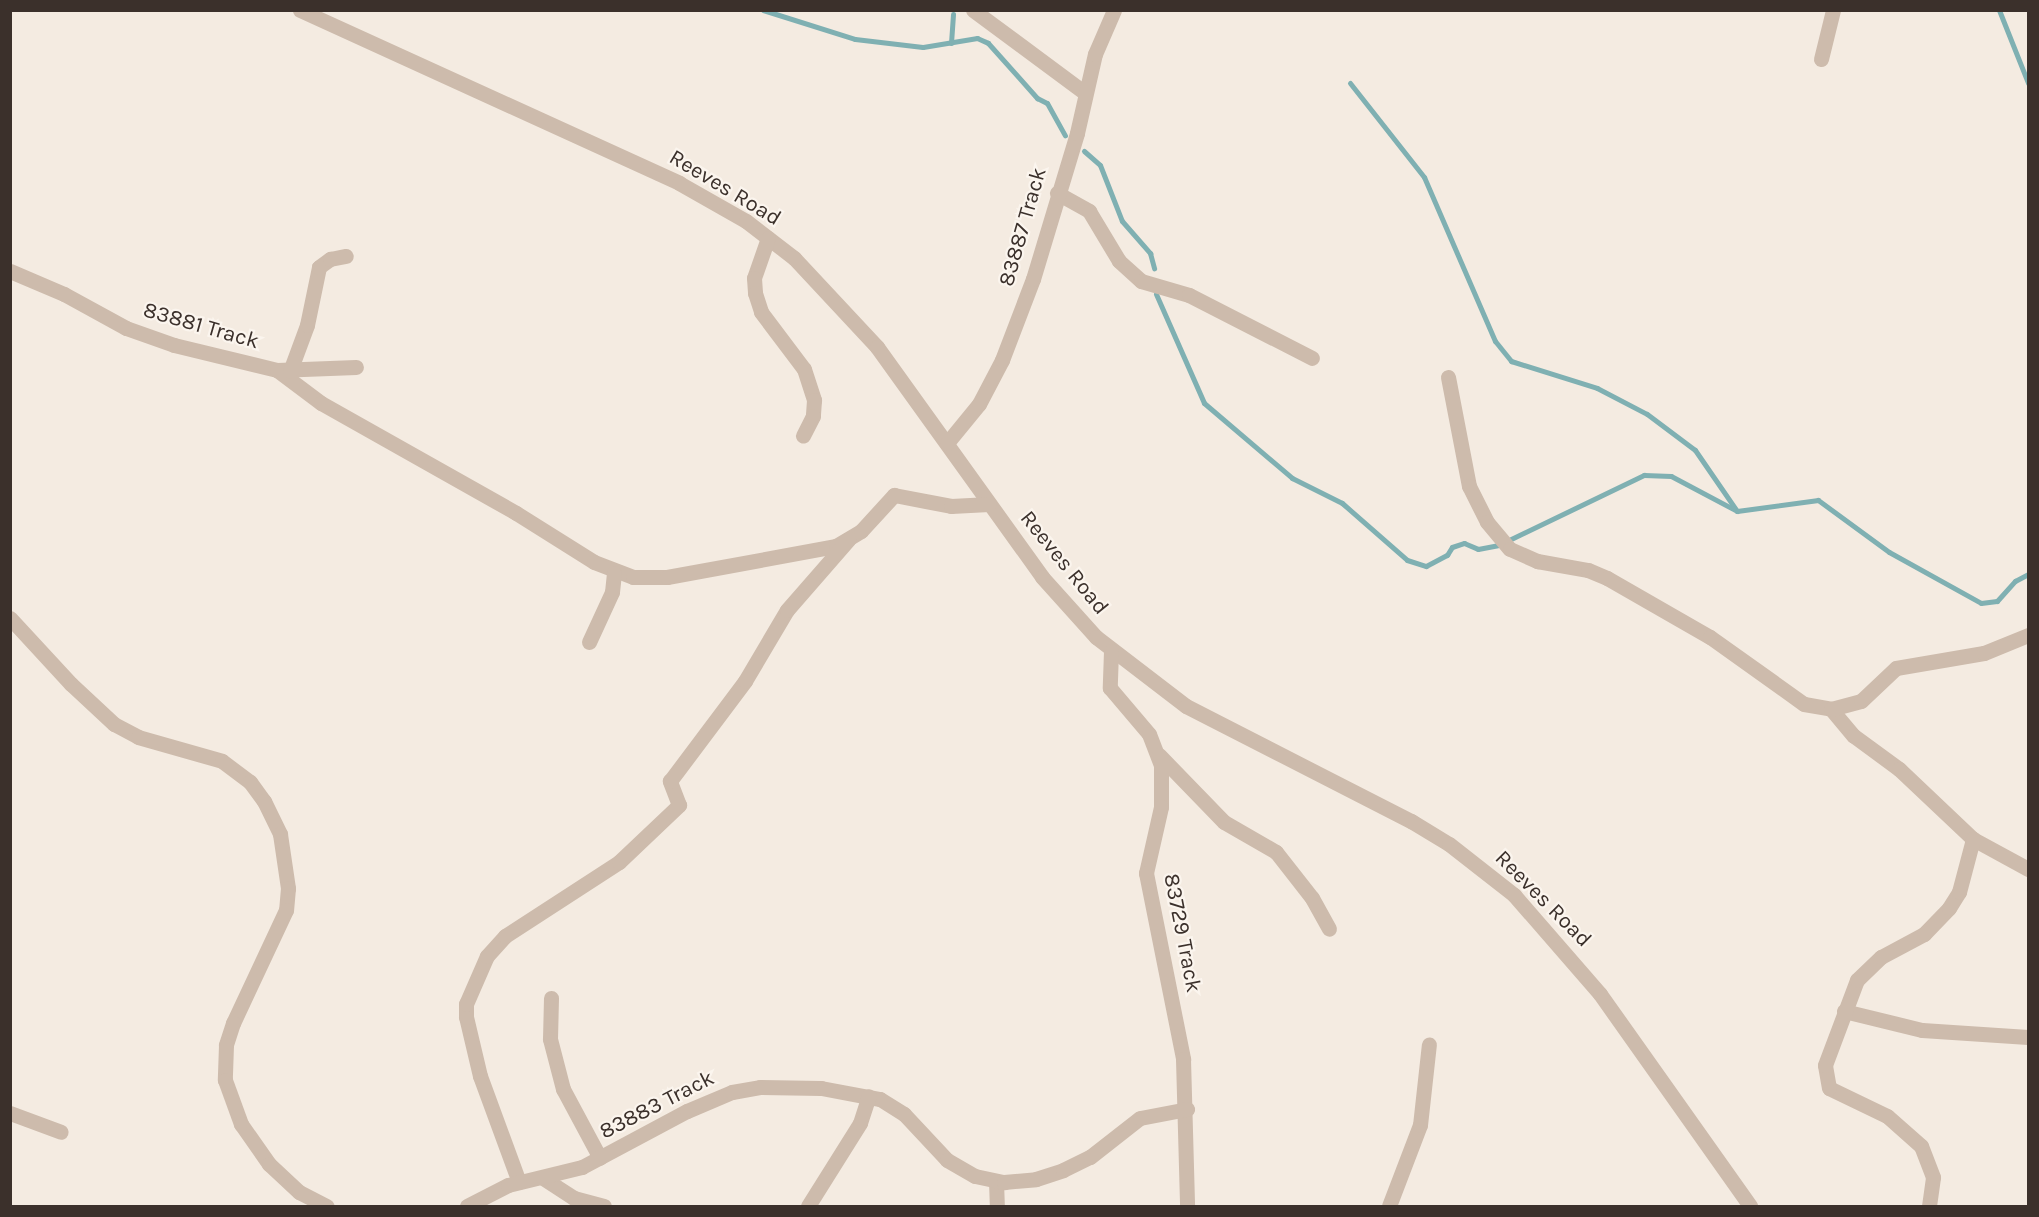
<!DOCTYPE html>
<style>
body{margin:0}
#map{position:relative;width:2039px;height:1217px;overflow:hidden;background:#f4ebe1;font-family:Karla,sans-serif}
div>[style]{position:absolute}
.stream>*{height:5px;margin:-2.5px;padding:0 2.5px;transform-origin:2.5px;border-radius:2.5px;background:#7fb0b2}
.minor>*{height:15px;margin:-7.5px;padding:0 7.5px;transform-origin:7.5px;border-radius:7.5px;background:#cdbbac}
span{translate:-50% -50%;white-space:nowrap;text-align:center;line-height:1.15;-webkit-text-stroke:4.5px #fbf5ee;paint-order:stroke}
.street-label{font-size:22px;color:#3b302b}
.frame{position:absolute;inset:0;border:12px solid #3b302b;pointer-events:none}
</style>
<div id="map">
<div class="stream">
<div style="left:763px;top:10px;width:96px;rotate:17.5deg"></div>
<div style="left:855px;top:39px;width:68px;rotate:6.7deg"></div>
<div style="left:923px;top:47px;width:55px;rotate:-9.5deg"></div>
<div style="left:977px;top:38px;width:12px;rotate:24deg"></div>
<div style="left:988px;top:43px;width:74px;rotate:48.3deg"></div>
<div style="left:1037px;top:98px;width:11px;rotate:27deg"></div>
<div style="left:1047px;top:103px;width:37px;rotate:61deg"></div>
<div style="left:1999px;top:10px;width:79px;rotate:68.3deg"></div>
<div style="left:951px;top:43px;width:29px;rotate:-86deg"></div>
<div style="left:1350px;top:83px;width:120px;rotate:51.8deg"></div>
<div style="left:1424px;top:177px;width:179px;rotate:66.6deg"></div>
<div style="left:1495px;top:341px;width:26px;rotate:51deg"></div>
<div style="left:1511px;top:361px;width:90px;rotate:17.4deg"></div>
<div style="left:1597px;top:388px;width:56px;rotate:27.5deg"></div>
<div style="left:1647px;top:414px;width:60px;rotate:36.9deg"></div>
<div style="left:1695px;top:450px;width:74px;rotate:55.5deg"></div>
<div style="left:1084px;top:151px;width:21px;rotate:41deg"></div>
<div style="left:1100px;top:165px;width:60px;rotate:68.6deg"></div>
<div style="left:1122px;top:221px;width:43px;rotate:48.8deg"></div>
<div style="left:1150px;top:253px;width:16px;rotate:75deg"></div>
<div style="left:1156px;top:294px;width:119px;rotate:66.2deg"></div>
<div style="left:1204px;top:403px;width:116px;rotate:40.4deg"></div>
<div style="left:1292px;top:478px;width:56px;rotate:26.6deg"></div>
<div style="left:1342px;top:503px;width:86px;rotate:41.2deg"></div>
<div style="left:1407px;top:560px;width:20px;rotate:18deg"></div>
<div style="left:1426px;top:566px;width:24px;rotate:-28deg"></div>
<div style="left:1447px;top:555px;width:9px;rotate:-58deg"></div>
<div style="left:1452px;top:547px;width:13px;rotate:-18deg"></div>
<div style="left:1464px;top:543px;width:15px;rotate:23deg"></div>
<div style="left:1478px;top:549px;width:20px;rotate:-11deg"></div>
<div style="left:1511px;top:539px;width:148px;rotate:-25.7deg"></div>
<div style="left:1644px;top:475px;width:27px;rotate:2deg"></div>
<div style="left:1671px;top:476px;width:75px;rotate:27.9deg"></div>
<div style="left:1737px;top:511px;width:82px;rotate:-7.7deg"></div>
<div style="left:1818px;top:500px;width:88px;rotate:36.2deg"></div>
<div style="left:1889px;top:552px;width:105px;rotate:29deg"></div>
<div style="left:1981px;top:603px;width:16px;rotate:-7deg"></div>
<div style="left:1997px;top:601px;width:27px;rotate:-48deg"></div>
<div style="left:2015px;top:581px;width:15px;rotate:-28deg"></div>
</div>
<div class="minor">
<div style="left:300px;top:10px;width:417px;rotate:24.5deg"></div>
<div style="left:679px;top:183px;width:77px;rotate:29.6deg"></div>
<div style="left:746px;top:221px;width:61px;rotate:37.6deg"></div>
<div style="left:794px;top:258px;width:122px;rotate:47deg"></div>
<div style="left:877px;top:347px;width:283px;rotate:54.3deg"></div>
<div style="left:1042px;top:577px;width:81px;rotate:48deg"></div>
<div style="left:1096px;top:637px;width:113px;rotate:37.5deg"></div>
<div style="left:1186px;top:706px;width:253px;rotate:27.1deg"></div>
<div style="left:1411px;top:821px;width:44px;rotate:31.2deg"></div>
<div style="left:1449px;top:844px;width:83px;rotate:38.1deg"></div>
<div style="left:1514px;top:895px;width:131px;rotate:49deg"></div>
<div style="left:1600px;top:994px;width:260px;rotate:54.7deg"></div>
<div style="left:973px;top:10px;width:139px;rotate:36.5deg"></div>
<div style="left:1821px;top:59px;width:50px;rotate:-76.2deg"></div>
<div style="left:1057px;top:193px;width:37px;rotate:29deg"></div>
<div style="left:1089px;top:211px;width:58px;rotate:59deg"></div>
<div style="left:1119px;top:261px;width:30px;rotate:42deg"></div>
<div style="left:1141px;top:281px;width:50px;rotate:16.3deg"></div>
<div style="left:1189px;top:295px;width:138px;rotate:27.1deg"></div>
<div style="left:768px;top:238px;width:42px;rotate:109.3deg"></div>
<div style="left:754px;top:278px;width:15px;rotate:86deg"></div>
<div style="left:755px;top:293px;width:20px;rotate:72deg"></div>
<div style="left:761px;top:312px;width:71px;rotate:53deg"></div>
<div style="left:804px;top:369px;width:33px;rotate:72deg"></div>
<div style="left:814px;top:400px;width:16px;rotate:94deg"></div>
<div style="left:813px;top:416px;width:22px;rotate:117deg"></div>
<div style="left:10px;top:271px;width:59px;rotate:23.1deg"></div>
<div style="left:64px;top:294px;width:71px;rotate:28.7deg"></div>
<div style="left:126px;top:328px;width:51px;rotate:19.5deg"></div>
<div style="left:174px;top:345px;width:106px;rotate:13.6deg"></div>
<div style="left:277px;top:370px;width:79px;rotate:-2.2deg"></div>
<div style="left:277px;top:370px;width:55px;rotate:36.9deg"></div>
<div style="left:321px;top:403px;width:224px;rotate:29.4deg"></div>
<div style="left:516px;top:513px;width:92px;rotate:32.1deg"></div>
<div style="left:594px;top:562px;width:42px;rotate:21deg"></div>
<div style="left:633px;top:577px;width:34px"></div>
<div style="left:667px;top:577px;width:172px;rotate:-10.4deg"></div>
<div style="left:836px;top:546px;width:29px;rotate:-31deg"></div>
<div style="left:861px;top:531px;width:49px;rotate:-47.5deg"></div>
<div style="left:894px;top:495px;width:58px;rotate:10.9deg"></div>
<div style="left:951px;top:506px;width:38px;rotate:-3deg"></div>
<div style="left:290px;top:371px;width:49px;rotate:-69.7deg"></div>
<div style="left:307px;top:325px;width:59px;rotate:-78.3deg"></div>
<div style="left:319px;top:267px;width:14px;rotate:-36deg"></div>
<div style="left:330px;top:259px;width:16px;rotate:-11deg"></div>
<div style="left:1448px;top:377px;width:111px;rotate:79.1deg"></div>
<div style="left:1469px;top:486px;width:40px;rotate:63.4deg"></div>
<div style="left:1487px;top:522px;width:35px;rotate:50deg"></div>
<div style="left:1510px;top:549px;width:30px;rotate:24deg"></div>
<div style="left:1537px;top:561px;width:52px;rotate:10deg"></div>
<div style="left:1588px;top:570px;width:21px;rotate:23deg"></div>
<div style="left:1607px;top:578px;width:119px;rotate:29.8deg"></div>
<div style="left:1710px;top:637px;width:115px;rotate:35.5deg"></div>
<div style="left:1804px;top:704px;width:27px;rotate:10deg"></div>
<div style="left:1831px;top:709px;width:35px;rotate:50deg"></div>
<div style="left:1854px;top:736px;width:56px;rotate:36.3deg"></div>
<div style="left:1899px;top:769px;width:102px;rotate:43.4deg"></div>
<div style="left:1973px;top:839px;width:63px;rotate:28.6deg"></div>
<div style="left:947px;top:443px;width:50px;rotate:-50.6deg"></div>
<div style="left:979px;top:404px;width:50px;rotate:-62.4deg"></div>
<div style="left:1002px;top:360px;width:87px;rotate:-69.1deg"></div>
<div style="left:1033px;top:279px;width:152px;rotate:-73.2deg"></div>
<div style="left:1077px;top:133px;width:81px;rotate:-77.2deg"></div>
<div style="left:1095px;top:54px;width:48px;rotate:-66.6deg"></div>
<div style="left:10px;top:618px;width:90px;rotate:47.3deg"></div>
<div style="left:71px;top:684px;width:59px;rotate:42.9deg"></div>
<div style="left:114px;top:724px;width:27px;rotate:28deg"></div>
<div style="left:138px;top:737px;width:87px;rotate:15.9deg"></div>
<div style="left:222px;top:761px;width:35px;rotate:37deg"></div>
<div style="left:250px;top:782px;width:24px;rotate:54deg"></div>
<div style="left:264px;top:801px;width:37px;rotate:64deg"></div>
<div style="left:280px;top:834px;width:55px;rotate:81.6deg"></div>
<div style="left:288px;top:888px;width:22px;rotate:95deg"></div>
<div style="left:286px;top:910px;width:125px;rotate:115.1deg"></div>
<div style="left:233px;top:1023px;width:23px;rotate:108deg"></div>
<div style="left:226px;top:1045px;width:35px;rotate:92deg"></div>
<div style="left:225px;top:1080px;width:47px;rotate:70deg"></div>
<div style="left:241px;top:1124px;width:49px;rotate:55deg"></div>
<div style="left:269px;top:1164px;width:41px;rotate:43deg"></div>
<div style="left:299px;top:1192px;width:31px;rotate:27deg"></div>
<div style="left:589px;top:642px;width:55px;rotate:-65.3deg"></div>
<div style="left:612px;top:592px;width:19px;rotate:-84deg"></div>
<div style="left:1111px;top:651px;width:37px;rotate:92deg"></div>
<div style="left:1110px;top:688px;width:60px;rotate:49.7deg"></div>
<div style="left:1149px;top:734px;width:33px;rotate:69deg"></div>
<div style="left:1161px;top:765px;width:42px;rotate:90deg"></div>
<div style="left:1161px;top:807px;width:68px;rotate:102.8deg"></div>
<div style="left:1146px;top:873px;width:190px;rotate:78.7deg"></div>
<div style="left:1183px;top:1059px;width:147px;rotate:88.4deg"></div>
<div style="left:1831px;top:709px;width:31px;rotate:-15deg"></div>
<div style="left:1861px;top:701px;width:48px;rotate:-43.3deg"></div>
<div style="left:1896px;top:668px;width:89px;rotate:-9.7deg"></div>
<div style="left:1984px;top:653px;width:48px;rotate:-22.2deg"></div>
<div style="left:1159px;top:755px;width:93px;rotate:45.9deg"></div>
<div style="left:1224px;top:822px;width:60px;rotate:30deg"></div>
<div style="left:1276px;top:852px;width:58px;rotate:52deg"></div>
<div style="left:1312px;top:898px;width:35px;rotate:61deg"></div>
<div style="left:551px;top:998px;width:41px;rotate:91.4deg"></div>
<div style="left:550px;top:1039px;width:52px;rotate:75.4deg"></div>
<div style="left:563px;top:1089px;width:78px;rotate:61.8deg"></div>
<div style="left:1844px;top:1011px;width:80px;rotate:13.7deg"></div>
<div style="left:1922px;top:1030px;width:106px;rotate:3.8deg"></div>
<div style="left:10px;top:1113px;width:54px;rotate:20.4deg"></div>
<div style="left:543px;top:1178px;width:37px;rotate:33deg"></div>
<div style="left:574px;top:1198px;width:31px;rotate:15deg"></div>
<div style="left:996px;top:1181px;width:25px;rotate:88deg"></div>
<div style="left:519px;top:1182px;width:113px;rotate:-110.2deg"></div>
<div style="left:480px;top:1076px;width:61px;rotate:-103.3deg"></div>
<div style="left:466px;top:1017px;width:13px;rotate:-90deg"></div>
<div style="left:466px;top:1004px;width:52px;rotate:-66.4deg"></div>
<div style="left:487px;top:956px;width:27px;rotate:-48deg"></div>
<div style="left:505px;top:936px;width:136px;rotate:-33deg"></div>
<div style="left:619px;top:862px;width:83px;rotate:-43.5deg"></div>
<div style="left:679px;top:805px;width:26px;rotate:-111deg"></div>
<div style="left:670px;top:781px;width:125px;rotate:-53.1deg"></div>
<div style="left:745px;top:681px;width:82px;rotate:-59.4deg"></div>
<div style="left:787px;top:610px;width:94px;rotate:-48.9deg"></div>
<div style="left:467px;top:1206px;width:46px;rotate:-27.1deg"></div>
<div style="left:508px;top:1185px;width:76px;rotate:-13.7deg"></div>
<div style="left:582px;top:1167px;width:119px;rotate:-28.1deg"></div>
<div style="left:687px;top:1111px;width:49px;rotate:-22.9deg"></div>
<div style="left:732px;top:1092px;width:28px;rotate:-10deg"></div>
<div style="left:760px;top:1087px;width:61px;rotate:0.9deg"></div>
<div style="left:821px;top:1088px;width:60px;rotate:10.6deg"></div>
<div style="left:880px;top:1099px;width:28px;rotate:32deg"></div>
<div style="left:904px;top:1114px;width:63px;rotate:46.9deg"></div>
<div style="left:947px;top:1160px;width:32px;rotate:30deg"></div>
<div style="left:975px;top:1176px;width:30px;rotate:12deg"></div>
<div style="left:1004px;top:1182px;width:32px;rotate:-5deg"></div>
<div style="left:1036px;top:1179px;width:28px;rotate:-18deg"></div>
<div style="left:1063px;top:1170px;width:30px;rotate:-26deg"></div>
<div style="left:1090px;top:1157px;width:63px;rotate:-38deg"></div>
<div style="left:1140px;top:1118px;width:48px;rotate:-10.8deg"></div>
<div style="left:808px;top:1206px;width:98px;rotate:-57.9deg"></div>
<div style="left:860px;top:1123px;width:28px;rotate:-72deg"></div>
<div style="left:1389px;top:1206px;width:87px;rotate:-69.1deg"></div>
<div style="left:1420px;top:1125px;width:81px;rotate:-83.7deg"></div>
<div style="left:1929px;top:1206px;width:29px;rotate:-82deg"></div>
<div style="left:1933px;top:1177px;width:33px;rotate:-111deg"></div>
<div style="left:1921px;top:1146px;width:45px;rotate:-138.6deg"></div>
<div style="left:1887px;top:1116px;width:64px;rotate:-154.2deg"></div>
<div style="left:1829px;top:1088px;width:23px;rotate:-100deg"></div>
<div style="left:1825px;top:1065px;width:91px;rotate:-69.4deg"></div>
<div style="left:1857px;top:980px;width:33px;rotate:-44deg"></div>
<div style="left:1881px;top:957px;width:49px;rotate:-28.1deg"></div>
<div style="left:1924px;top:934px;width:36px;rotate:-46deg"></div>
<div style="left:1949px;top:908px;width:19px;rotate:-58deg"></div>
<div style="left:1959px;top:892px;width:55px;rotate:-75.2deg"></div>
</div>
<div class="street-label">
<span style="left:725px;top:188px;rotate:31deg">Reeves Road</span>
<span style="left:1023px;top:227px;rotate:-74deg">83887 Track</span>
<span style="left:201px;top:326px;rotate:16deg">83881 Track</span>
<span style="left:1064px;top:563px;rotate:51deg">Reeves Road</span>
<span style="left:1543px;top:899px;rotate:45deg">Reeves Road</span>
<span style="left:1182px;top:933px;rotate:79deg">83729 Track</span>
<span style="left:657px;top:1105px;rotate:-27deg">83883 Track</span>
</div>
<div class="frame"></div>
</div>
